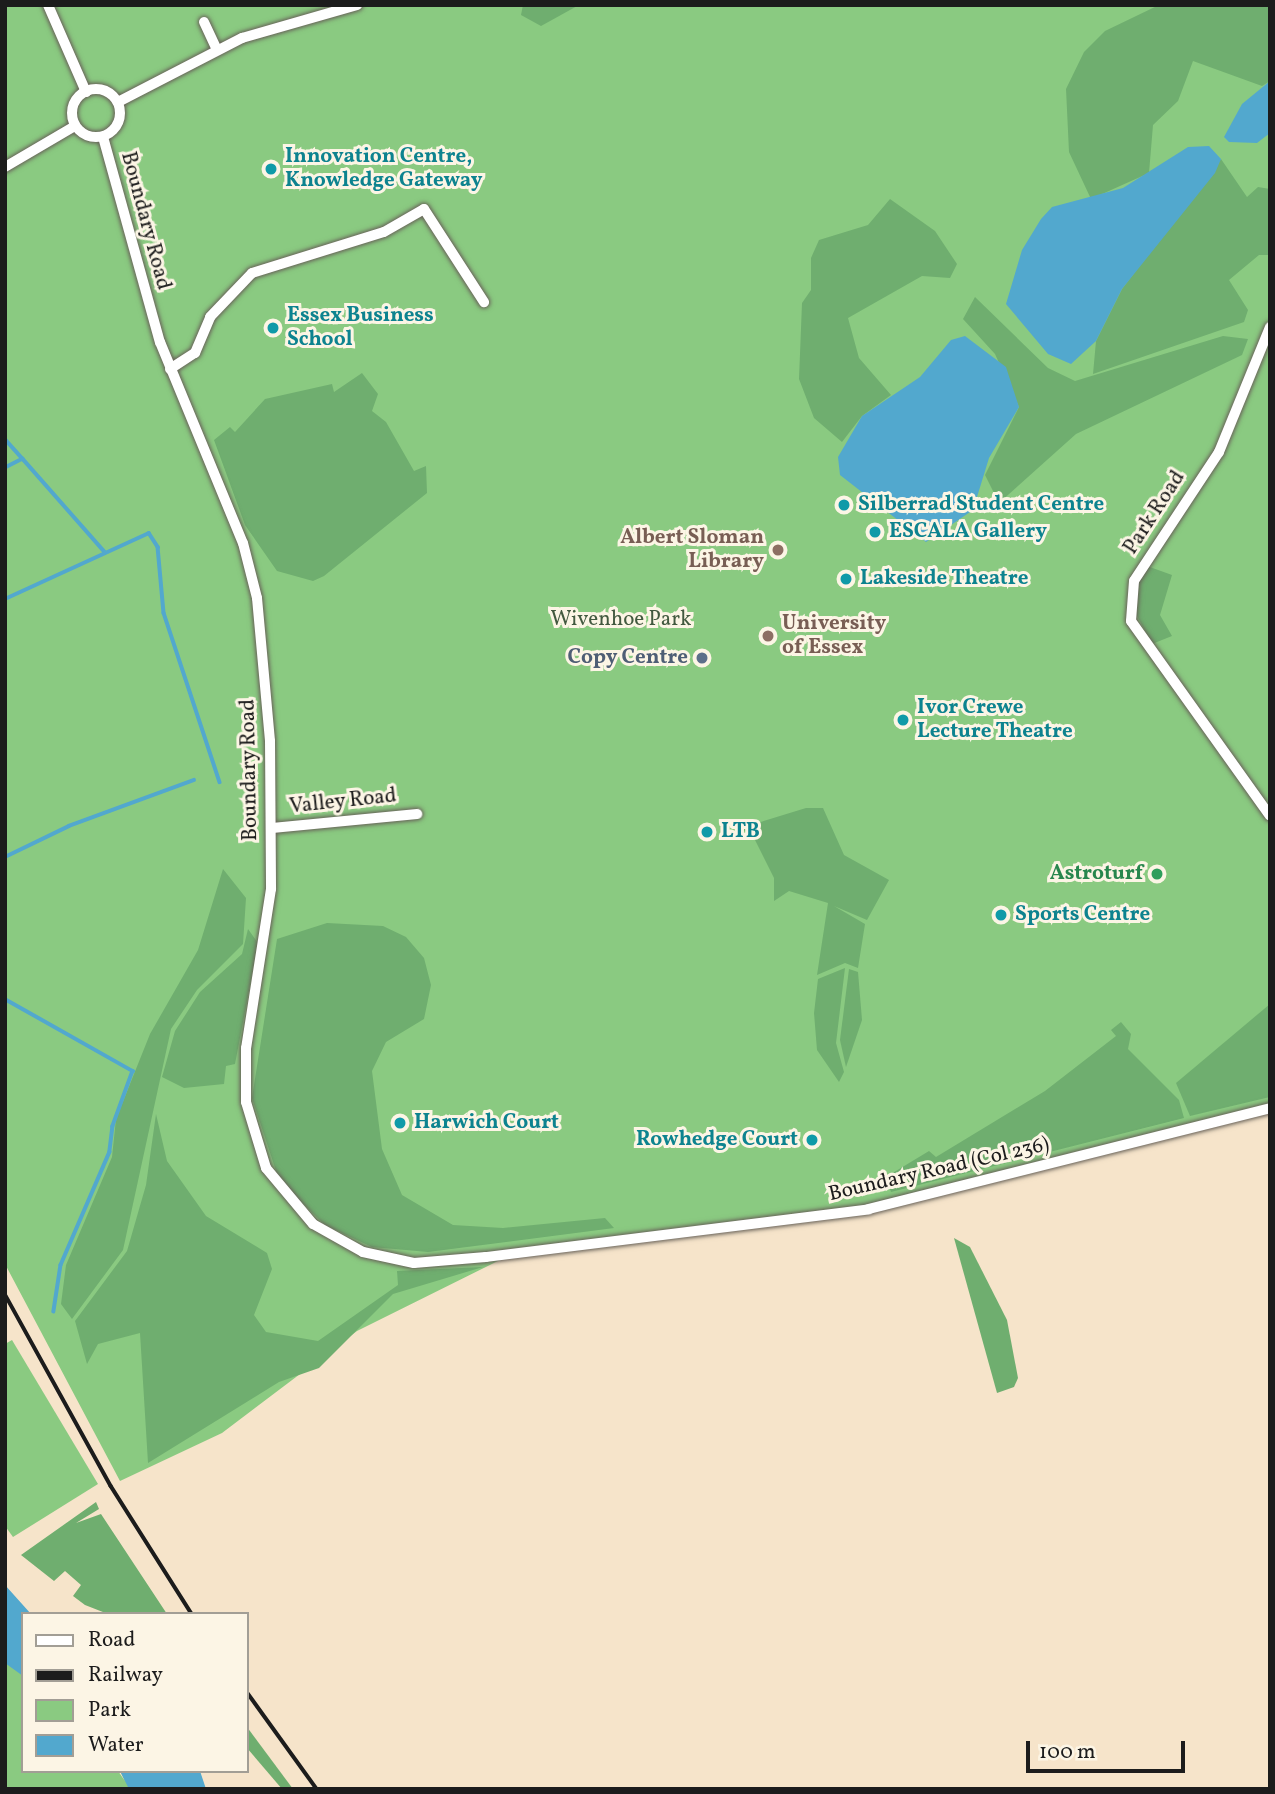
<!DOCTYPE html>
<style>
body{margin:0}
#map{position:relative;width:1275px;height:1794px;overflow:hidden;background:#f6e4ca;font-family:Vollkorn,serif}
div>[style]{position:absolute}
.green>*{inset:0;background:#8aca81}
.forest>*{inset:0;background:#6fae6f}
.water>*{inset:0;background:#52a8ce}
.stream>*{height:3.5px;margin:-1.75px;padding:0 1.75px;transform-origin:1.75px;border-radius:1.75px;background:#52a8ce}
.roads{filter:drop-shadow(0 0 2px #686259) drop-shadow(0 0 2px #686259)}
.street>*{height:10px;margin:-5px;padding:0 5px;transform-origin:5px;border-radius:5px;background:#fff}
.street>.ring{margin:-5px;padding:0;box-sizing:content-box;background:none;border:10px solid #fff;border-radius:50%}
.rail>*{height:3.5px;margin:-1.75px;padding:0 1.75px;transform-origin:1.75px;border-radius:1.75px;background:#1c1c1c}
.dots>*{width:19px;height:19px;translate:-50% -50%;box-sizing:border-box;border:4px solid #fcf5e5;border-radius:50%}
span{translate:-50% -50%;white-space:nowrap;text-align:center;line-height:1.15;-webkit-text-stroke:6px #fcf5e5;paint-order:stroke}
.culture-label{font-size:21px;color:#0d838f;font-weight:700}
.left{translate:0 -50%;text-align:left}
.right{translate:-100% -50%;text-align:right}
.street-label{font-size:21px;color:#1c1c1c}
.education-label{font-size:21px;color:#785e54;font-weight:700}
.park-label{font-size:21px;color:#42593f}
.service-label{font-size:21px;color:#4e5e75;font-weight:700}
.leisure-label{font-size:21px;color:#27864d;font-weight:700}
.frame{position:absolute;inset:0;border:7px solid #1c1c1c;pointer-events:none}
.legend{position:absolute;left:21px;top:1612px;width:228px;height:161px;box-sizing:border-box;background:#fcf5e5;border:2px solid #a29e95;margin:0;padding:9px 12px;list-style:none;font-size:21px;color:#1c1c1c}
.legend li{display:flex;align-items:center;gap:14px;height:35px}
.legend b{width:35px;border:2px solid #a29e95}
.scale{position:absolute;left:1026px;top:1741px;width:159px;height:32px;box-sizing:border-box;border:4px solid #1c1c1c;border-top:0;padding-left:9px;font-size:21px;line-height:24px;white-space:nowrap;color:#1c1c1c;-webkit-text-stroke:5px #fcf5e5;paint-order:stroke}
</style>
<div id="map">
<div class="green">
<div style="clip-path:polygon(5px 5px,1270px 5px,1270px 1108px,921px 1198px,516px 1252px,357px 1331px,222px 1433px,120px 1481px,5px 1264px)"></div>
<div style="clip-path:polygon(12px 1340px,98px 1484px,13px 1537px,5px 1526px,5px 1344px)"></div>
<div style="clip-path:polygon(5px 1639px,23px 1654px,23px 1771px,118px 1771px,125px 1781px,120px 1771px,141px 1789px,5px 1789px)"></div>
</div>
<div class="forest">
<div style="clip-path:polygon(523px 5px,579px 5px,541px 26px,521px 15px)"></div>
<div style="clip-path:polygon(1159px 5px,1270px 5px,1270px 81px,1262px 86px,1193px 61px,1178px 101px,1153px 125px,1149px 173px,1091px 199px,1069px 152px,1066px 89px,1084px 52px,1105px 31px)"></div>
<div style="clip-path:polygon(1221px 159px,1247px 197px,1258px 187px,1270px 189px,1270px 255px,1259px 255px,1229px 280px,1248px 310px,1244px 322px,1093px 374px,1096px 341px,1122px 289px)"></div>
<div style="clip-path:polygon(890px 199px,935px 231px,957px 264px,950px 278px,922px 276px,848px 318px,859px 358px,891px 395px,862px 416px,842px 442px,814px 418px,799px 379px,802px 303px,811px 290px,811px 258px,819px 240px,868px 225px)"></div>
<div style="clip-path:polygon(975px 297px,1048px 368px,1075px 381px,1223px 336px,1248px 339px,1242px 355px,1076px 434px,999px 503px,985px 475px,1019px 407px,995px 354px,963px 319px)"></div>
<div style="clip-path:polygon(362px 373px,378px 394px,372px 411px,386px 422px,414px 471px,426px 466px,427px 493px,324px 576px,313px 581px,277px 571px,245px 525px,214px 440px,230px 427px,235px 432px,265px 399px,332px 384px,334px 392px)"></div>
<div style="clip-path:polygon(1147px 566px,1172px 575px,1160px 615px,1172px 636px,1152px 644px,1134px 610px,1136px 581px)"></div>
<div style="clip-path:polygon(806px 808px,823px 808px,844px 855px,889px 880px,867px 920px,834px 906px,865px 924px,858px 968px,845px 963px,817px 975px,828px 903px,789px 891px,774px 901px,774px 878px,754px 838px,741px 828px)"></div>
<div style="clip-path:polygon(223px 869px,246px 898px,243px 944px,197px 990px,171px 1029px,123px 1250px,72px 1319px,61px 1304px,66px 1265px,112px 1157px,116px 1119px,150px 1034px,198px 950px)"></div>
<div style="clip-path:polygon(327px 923px,383px 926px,406px 937px,424px 958px,431px 985px,424px 1019px,386px 1042px,372px 1071px,382px 1149px,402px 1195px,453px 1225px,503px 1228px,605px 1218px,614px 1228px,428px 1252px,372px 1247px,325px 1225px,279px 1180px,252px 1098px,277px 939px)"></div>
<div style="clip-path:polygon(248px 929px,258px 943px,235px 1064px,226px 1066px,224px 1084px,184px 1088px,162px 1077px,175px 1031px,200px 992px,242px 954px)"></div>
<div style="clip-path:polygon(845px 968px,836px 1043px,844px 1072px,839px 1082px,817px 1050px,814px 1013px,818px 979px)"></div>
<div style="clip-path:polygon(849px 969px,858px 972px,862px 1020px,846px 1067px,840px 1040px)"></div>
<div style="clip-path:polygon(1270px 1004px,1270px 1097px,1190px 1116px,1176px 1083px)"></div>
<div style="clip-path:polygon(1121px 1022px,1131px 1034px,1128px 1049px,1179px 1100px,1184px 1118px,891px 1192px,886px 1177px,929px 1151px,936px 1157px,1045px 1091px,1116px 1036px,1111px 1030px)"></div>
<div style="clip-path:polygon(156px 1114px,167px 1161px,206px 1216px,267px 1253px,272px 1269px,254px 1315px,266px 1332px,318px 1341px,398px 1285px,397px 1271px,483px 1267px,393px 1294px,319px 1368px,279px 1382px,148px 1463px,140px 1333px,98px 1344px,87px 1364px,75px 1321px,127px 1251px,146px 1185px)"></div>
<div style="clip-path:polygon(954px 1238px,970px 1247px,1007px 1320px,1018px 1378px,1014px 1387px,997px 1393px)"></div>
<div style="clip-path:polygon(96px 1502px,99px 1509px,76px 1523px,101px 1514px,167px 1614px,108px 1614px,85px 1605px,73px 1596px,81px 1585px,65px 1571px,54px 1581px,21px 1555px)"></div>
<div style="clip-path:polygon(247px 1727px,293px 1789px,282px 1789px,247px 1748px)"></div>
</div>
<div class="water">
<div style="clip-path:polygon(1270px 81px,1270px 133px,1257px 143px,1229px 142px,1224px 137px,1242px 104px)"></div>
<div style="clip-path:polygon(1209px 146px,1221px 159px,1215px 173px,1122px 289px,1096px 341px,1071px 364px,1048px 354px,1006px 304px,1022px 250px,1041px 219px,1052px 207px,1123px 188px,1188px 147px)"></div>
<div style="clip-path:polygon(965px 336px,1006px 367px,1019px 407px,989px 458px,973px 510px,926px 542px,840px 475px,838px 457px,862px 416px,920px 377px,951px 340px)"></div>
<div style="clip-path:polygon(5px 1585px,31px 1614px,23px 1614px,23px 1676px,5px 1663px)"></div>
<div style="clip-path:polygon(120px 1771px,200px 1771px,206px 1789px,129px 1789px)"></div>
</div>
<div class="stream">
<div style="left:5px;top:439px;width:27px;rotate:48deg"></div>
<div style="left:23px;top:459px;width:20px;rotate:153deg"></div>
<div style="left:23px;top:459px;width:123px;rotate:48.6deg"></div>
<div style="left:5px;top:599px;width:158px;rotate:-24.6deg"></div>
<div style="left:149px;top:533px;width:17px;rotate:57deg"></div>
<div style="left:158px;top:547px;width:66px;rotate:84.8deg"></div>
<div style="left:164px;top:613px;width:178px;rotate:71.7deg"></div>
<div style="left:5px;top:857px;width:71px;rotate:-25.8deg"></div>
<div style="left:69px;top:826px;width:133px;rotate:-20.2deg"></div>
<div style="left:5px;top:999px;width:147px;rotate:29.4deg"></div>
<div style="left:133px;top:1071px;width:59px;rotate:110deg"></div>
<div style="left:113px;top:1126px;width:26px;rotate:97deg"></div>
<div style="left:110px;top:1152px;width:123px;rotate:113.4deg"></div>
<div style="left:61px;top:1265px;width:47px;rotate:98.7deg"></div>
</div>
<div class="roads">
<div class="street">
<div style="left:48px;top:5px;width:95px;rotate:66.4deg"></div>
<div style="left:204px;top:22px;width:31px;rotate:65deg"></div>
<div class="ring" style="left:72px;top:89px;width:38px;height:38px"></div>
<div style="left:118px;top:102px;width:140px;rotate:-27.3deg"></div>
<div style="left:242px;top:38px;width:120px;rotate:-16deg"></div>
<div style="left:103px;top:137px;width:213px;rotate:74.5deg"></div>
<div style="left:160px;top:342px;width:217px;rotate:67.6deg"></div>
<div style="left:243px;top:543px;width:57px;rotate:75.7deg"></div>
<div style="left:257px;top:598px;width:144px;rotate:84.8deg"></div>
<div style="left:270px;top:741px;width:148px;rotate:89.6deg"></div>
<div style="left:271px;top:889px;width:161px;rotate:98.9deg"></div>
<div style="left:246px;top:1048px;width:54px;rotate:90deg"></div>
<div style="left:246px;top:1102px;width:69px;rotate:73.1deg"></div>
<div style="left:266px;top:1168px;width:73px;rotate:50deg"></div>
<div style="left:313px;top:1224px;width:57px;rotate:29.2deg"></div>
<div style="left:363px;top:1252px;width:52px;rotate:12.2deg"></div>
<div style="left:414px;top:1263px;width:72px;rotate:-4.8deg"></div>
<div style="left:486px;top:1257px;width:386px;rotate:-7.1deg"></div>
<div style="left:869px;top:1209px;width:414px;rotate:-14.1deg"></div>
<div style="left:5px;top:167px;width:81px;rotate:-30.4deg"></div>
<div style="left:1270px;top:327px;width:135px;rotate:112.2deg"></div>
<div style="left:1219px;top:452px;width:154px;rotate:123.4deg"></div>
<div style="left:1134px;top:581px;width:40px;rotate:94.3deg"></div>
<div style="left:1131px;top:621px;width:239px;rotate:54.5deg"></div>
<div style="left:170px;top:369px;width:30px;rotate:-33deg"></div>
<div style="left:195px;top:353px;width:39px;rotate:-67deg"></div>
<div style="left:210px;top:317px;width:61px;rotate:-46.3deg"></div>
<div style="left:252px;top:273px;width:138px;rotate:-17.3deg"></div>
<div style="left:384px;top:232px;width:46px;rotate:-29.9deg"></div>
<div style="left:424px;top:209px;width:111px;rotate:57.2deg"></div>
<div style="left:272px;top:828px;width:146px;rotate:-5.5deg"></div>
</div>
</div>
<div class="rail">
<div style="left:5px;top:1294px;width:219px;rotate:61.1deg"></div>
<div style="left:111px;top:1486px;width:151px;rotate:57.7deg"></div>
<div style="left:247px;top:1692px;width:120px;rotate:54.2deg"></div>
</div>
<div class="dots">
<div style="left:271px;top:169px;background:#0f9aa8"></div>
<div style="left:273px;top:328px;background:#0f9aa8"></div>
<div style="left:844px;top:505px;background:#0f9aa8"></div>
<div style="left:875px;top:532px;background:#0f9aa8"></div>
<div style="left:778px;top:550px;background:#8d6e63"></div>
<div style="left:846px;top:579px;background:#0f9aa8"></div>
<div style="left:768px;top:636px;background:#8d6e63"></div>
<div style="left:702px;top:658px;background:#5c6f8a"></div>
<div style="left:903px;top:720px;background:#0f9aa8"></div>
<div style="left:707px;top:832px;background:#0f9aa8"></div>
<div style="left:1157px;top:874px;background:#2e9e5b"></div>
<div style="left:1001px;top:915px;background:#0f9aa8"></div>
<div style="left:400px;top:1123px;background:#0f9aa8"></div>
<div style="left:812px;top:1140px;background:#0f9aa8"></div>
</div>
<div class="culture-label">
<span class="left" style="left:285px;top:169px">Innovation Centre,<br>Knowledge Gateway</span>
<span class="left" style="left:287px;top:328px">Essex Business<br>School</span>
<span class="left" style="left:858px;top:505px">Silberrad Student Centre</span>
<span class="left" style="left:889px;top:532px">ESCALA Gallery</span>
<span class="left" style="left:860px;top:579px">Lakeside Theatre</span>
<span class="left" style="left:917px;top:720px">Ivor Crewe<br>Lecture Theatre</span>
<span class="left" style="left:721px;top:832px">LTB</span>
<span class="left" style="left:1015px;top:915px">Sports Centre</span>
<span class="left" style="left:414px;top:1123px">Harwich Court</span>
<span class="right" style="left:798px;top:1140px">Rowhedge Court</span>
</div>
<div class="street-label">
<span style="left:145px;top:221px;rotate:75deg">Boundary Road</span>
<span style="left:1155px;top:513px;rotate:-57deg">Park Road</span>
<span style="left:250px;top:770px;rotate:-91deg">Boundary Road</span>
<span style="left:343px;top:802px;rotate:-6deg">Valley Road</span>
<span style="left:939px;top:1170px;rotate:-13deg">Boundary Road (Col 236)</span>
</div>
<div class="education-label">
<span class="right" style="left:764px;top:550px">Albert Sloman<br>Library</span>
<span class="left" style="left:782px;top:636px">University<br>of Essex</span>
</div>
<div class="park-label">
<span style="left:621px;top:620px">Wivenhoe Park</span>
</div>
<div class="service-label">
<span class="right" style="left:688px;top:658px">Copy Centre</span>
</div>
<div class="leisure-label">
<span class="right" style="left:1143px;top:874px">Astroturf</span>
</div>
<div class="frame"></div>
<ul class="legend">
<li><b style="height:9px;background:#fff"></b>Road</li>
<li><b style="height:9px;background:#1c1c1c"></b>Railway</li>
<li><b style="height:19px;background:#8aca81"></b>Park</li>
<li><b style="height:19px;background:#52a8ce"></b>Water</li>
</ul>
<div class="scale">100 m</div>
</div>
